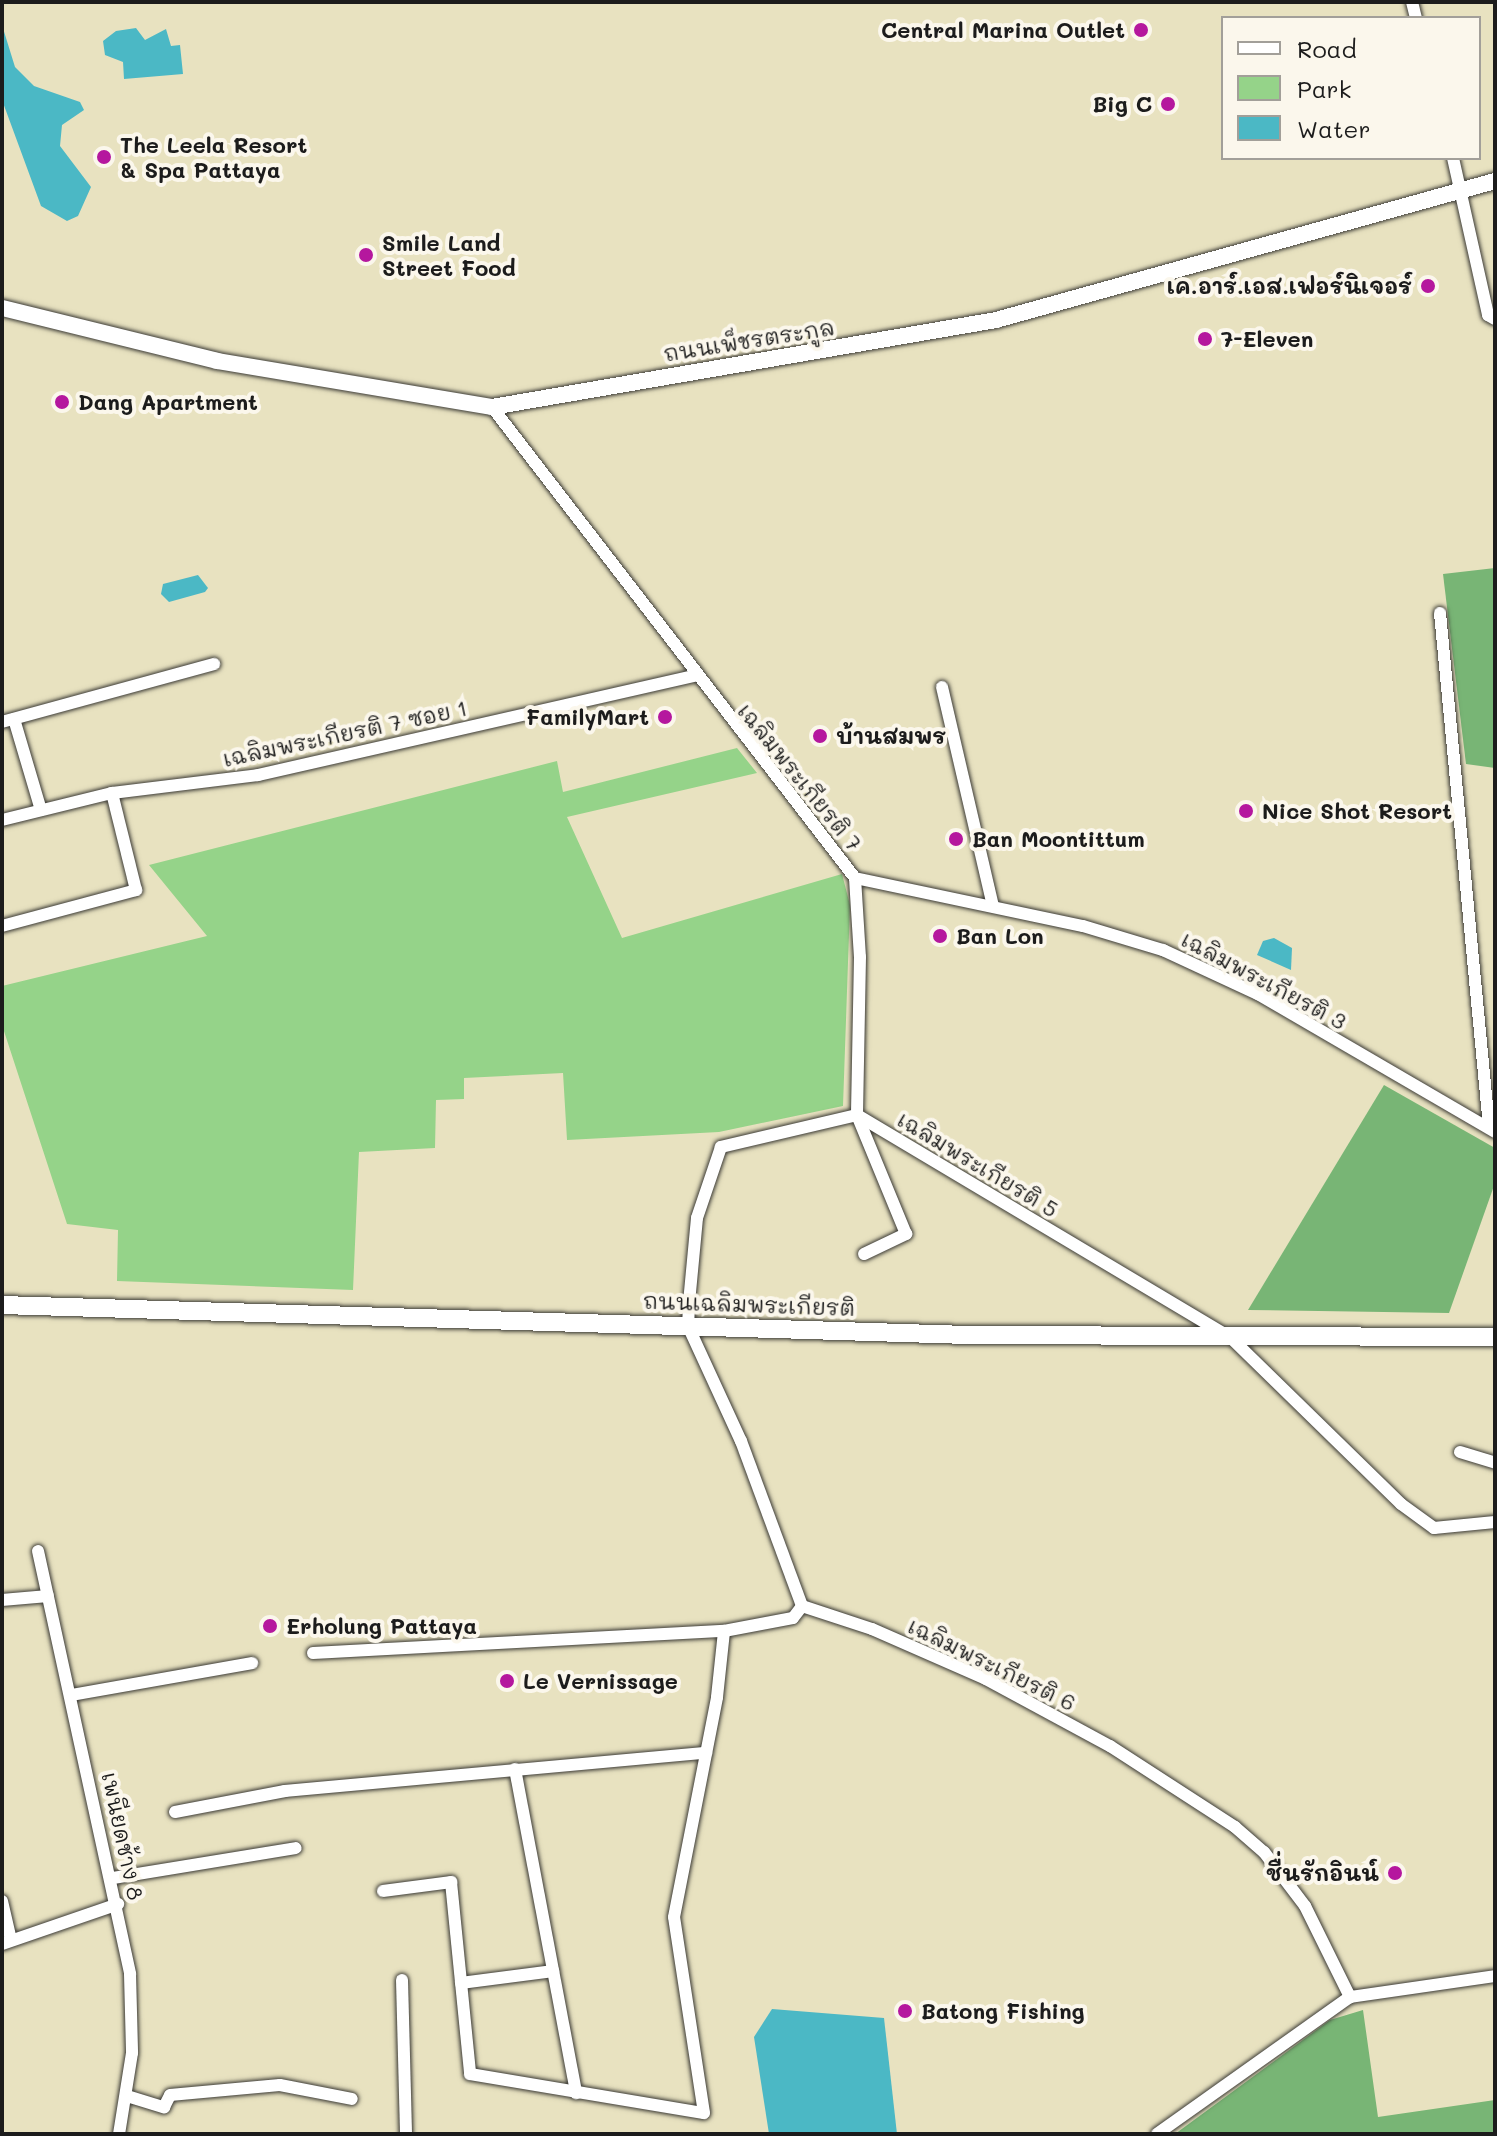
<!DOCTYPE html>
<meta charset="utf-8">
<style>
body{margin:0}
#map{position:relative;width:1497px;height:2136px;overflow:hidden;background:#e8e2c0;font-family:Mali,"Playpen Sans Thai",sans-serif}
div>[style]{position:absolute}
.green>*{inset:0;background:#95d389}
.forest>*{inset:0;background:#78b575}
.water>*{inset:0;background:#4bb8c5}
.roads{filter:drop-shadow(0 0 2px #3b3a35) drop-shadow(0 0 2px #3b3a35)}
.minor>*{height:12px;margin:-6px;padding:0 6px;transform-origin:6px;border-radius:6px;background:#fff}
.tertiary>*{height:16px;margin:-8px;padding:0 8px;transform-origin:8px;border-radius:8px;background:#fff}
.secondary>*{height:18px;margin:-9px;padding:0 9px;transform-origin:9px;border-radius:9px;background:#fff}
.dots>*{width:22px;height:22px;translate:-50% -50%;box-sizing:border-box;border:4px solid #fbf7ec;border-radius:50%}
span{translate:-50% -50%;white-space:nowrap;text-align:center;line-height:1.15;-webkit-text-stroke:8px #fbf7ec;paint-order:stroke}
.poi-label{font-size:22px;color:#1c1c1c;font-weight:700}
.right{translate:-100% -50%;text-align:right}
.left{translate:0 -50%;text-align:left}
.street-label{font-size:22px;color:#1c1c1c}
.frame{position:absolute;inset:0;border:4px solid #1c1c1c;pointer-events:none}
.legend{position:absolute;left:1221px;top:16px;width:260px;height:144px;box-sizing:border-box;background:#fbf7ec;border:2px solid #a29f99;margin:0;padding:10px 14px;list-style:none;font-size:24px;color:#1c1c1c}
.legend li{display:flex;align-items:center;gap:16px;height:40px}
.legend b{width:40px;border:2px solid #a29f99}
</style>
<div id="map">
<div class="green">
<div style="clip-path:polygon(737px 748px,757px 773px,567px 817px,622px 938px,842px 874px,850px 905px,843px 1106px,719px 1132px,567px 1140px,563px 1073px,464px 1078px,464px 1099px,436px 1100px,435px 1148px,359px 1152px,353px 1290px,117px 1281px,118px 1230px,67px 1224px,2px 1025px,2px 986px,207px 936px,149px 865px,557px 761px,563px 792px)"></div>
</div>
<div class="forest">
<div style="clip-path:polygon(1495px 568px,1495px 768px,1466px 764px,1443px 574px)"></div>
<div style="clip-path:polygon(1384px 1085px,1495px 1148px,1495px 1183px,1449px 1313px,1248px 1310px)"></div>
<div style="clip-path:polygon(1363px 2010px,1378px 2117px,1495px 2100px,1495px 2134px,1175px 2134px,1330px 2020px)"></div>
</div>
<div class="water">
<div style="clip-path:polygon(2px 25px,15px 67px,34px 86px,80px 102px,84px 110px,62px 125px,60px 146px,91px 187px,78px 216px,67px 221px,41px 206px,2px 100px)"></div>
<div style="clip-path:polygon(136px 28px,145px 40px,166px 29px,171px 46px,180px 45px,183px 74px,124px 79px,123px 62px,105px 55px,103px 41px,116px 31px)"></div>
<div style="clip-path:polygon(198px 575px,208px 588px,205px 592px,169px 602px,161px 594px,163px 584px)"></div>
<div style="clip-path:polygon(1274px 938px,1292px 948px,1291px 970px,1257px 955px,1263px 941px)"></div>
<div style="clip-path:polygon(772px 2009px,884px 2018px,897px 2134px,769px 2134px,754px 2037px)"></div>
</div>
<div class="roads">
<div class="minor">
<div style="left:1412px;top:2px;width:16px;rotate:76deg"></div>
<div style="left:1453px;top:158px;width:161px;rotate:77.4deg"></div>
<div style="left:1488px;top:315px;width:8px;rotate:30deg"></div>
<div style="left:492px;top:407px;width:595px;rotate:52.38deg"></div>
<div style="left:855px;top:878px;width:79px;rotate:86.4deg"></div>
<div style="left:860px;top:957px;width:158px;rotate:91.1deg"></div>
<div style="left:857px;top:1115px;width:140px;rotate:166.8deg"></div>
<div style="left:721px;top:1147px;width:75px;rotate:108.7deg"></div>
<div style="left:697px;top:1218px;width:84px;rotate:95.4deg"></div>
<div style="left:689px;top:1302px;width:24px;rotate:92deg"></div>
<div style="left:688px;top:1326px;width:127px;rotate:65.3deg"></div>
<div style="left:741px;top:1441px;width:176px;rotate:69.7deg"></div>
<div style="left:802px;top:1606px;width:74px;rotate:18.2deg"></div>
<div style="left:872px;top:1629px;width:124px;rotate:23.7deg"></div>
<div style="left:986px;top:1679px;width:141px;rotate:28.4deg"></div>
<div style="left:1110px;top:1746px;width:149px;rotate:32.9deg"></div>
<div style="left:1235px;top:1827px;width:38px;rotate:41deg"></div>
<div style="left:1264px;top:1852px;width:68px;rotate:52.8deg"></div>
<div style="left:1305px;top:1906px;width:102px;rotate:63.7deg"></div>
<div style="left:1440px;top:613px;width:516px;rotate:84.55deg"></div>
<div style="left:942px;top:687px;width:225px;rotate:76.9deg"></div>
<div style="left:14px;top:719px;width:95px;rotate:73.5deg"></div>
<div style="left:2px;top:722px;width:220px;rotate:-15.3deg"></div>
<div style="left:2px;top:820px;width:113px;rotate:-13.8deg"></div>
<div style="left:112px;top:793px;width:147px;rotate:-7deg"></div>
<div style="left:258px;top:775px;width:448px;rotate:-12.8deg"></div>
<div style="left:855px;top:878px;width:233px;rotate:11.9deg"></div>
<div style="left:1083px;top:926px;width:84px;rotate:16.7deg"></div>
<div style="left:1163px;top:950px;width:105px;rotate:24.9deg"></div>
<div style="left:1258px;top:994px;width:274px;rotate:30.2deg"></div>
<div style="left:2px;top:926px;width:139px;rotate:-15deg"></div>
<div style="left:136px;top:890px;width:100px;rotate:-103.9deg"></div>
<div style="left:864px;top:1254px;width:47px;rotate:-25.5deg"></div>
<div style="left:906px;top:1234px;width:129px;rotate:-112.4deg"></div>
<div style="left:857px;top:1115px;width:434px;rotate:30.8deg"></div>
<div style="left:1230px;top:1337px;width:239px;rotate:44.3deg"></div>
<div style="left:1401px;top:1504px;width:41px;rotate:36deg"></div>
<div style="left:1434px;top:1528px;width:61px;rotate:-5.6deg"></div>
<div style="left:1460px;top:1452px;width:37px;rotate:17deg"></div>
<div style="left:38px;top:1551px;width:433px;rotate:77.7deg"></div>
<div style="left:130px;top:1974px;width:79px;rotate:88.5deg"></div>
<div style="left:132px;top:2053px;width:82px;rotate:99.1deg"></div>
<div style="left:2px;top:1600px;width:46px;rotate:-5deg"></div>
<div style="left:313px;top:1653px;width:412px;rotate:-3.1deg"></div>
<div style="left:724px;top:1631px;width:70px;rotate:-10.7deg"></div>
<div style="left:793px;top:1618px;width:15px;rotate:-53deg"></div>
<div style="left:71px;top:1695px;width:184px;rotate:-10deg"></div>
<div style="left:515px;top:1769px;width:330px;rotate:79.3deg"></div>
<div style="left:175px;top:1812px;width:112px;rotate:-10.8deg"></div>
<div style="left:285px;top:1791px;width:423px;rotate:-5.2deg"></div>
<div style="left:113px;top:1878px;width:185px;rotate:-9.3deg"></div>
<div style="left:383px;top:1891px;width:69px;rotate:-7.5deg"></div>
<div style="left:451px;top:1882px;width:193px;rotate:84.3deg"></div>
<div style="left:470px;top:2074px;width:237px;rotate:9.5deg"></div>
<div style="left:704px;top:2113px;width:198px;rotate:-98.7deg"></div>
<div style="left:674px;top:1917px;width:224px;rotate:-78.9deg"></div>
<div style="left:717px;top:1697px;width:66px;rotate:-83.9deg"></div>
<div style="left:2px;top:1901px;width:39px;rotate:77deg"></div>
<div style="left:2px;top:1944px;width:123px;rotate:-19deg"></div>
<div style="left:402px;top:1980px;width:154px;rotate:88.5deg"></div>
<div style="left:461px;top:1983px;width:93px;rotate:-7.4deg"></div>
<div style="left:127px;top:2096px;width:39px;rotate:17deg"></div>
<div style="left:164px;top:2107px;width:13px;rotate:-63deg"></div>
<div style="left:170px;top:2095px;width:110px;rotate:-5.2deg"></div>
<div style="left:280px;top:2085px;width:73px;rotate:11deg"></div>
<div style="left:1157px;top:2134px;width:237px;rotate:-35.4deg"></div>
<div style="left:1350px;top:1997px;width:147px;rotate:-8.2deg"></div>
</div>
<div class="tertiary">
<div style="left:2px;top:308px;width:221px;rotate:13.8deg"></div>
<div style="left:217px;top:361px;width:279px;rotate:9.5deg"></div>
<div style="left:492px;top:407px;width:511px;rotate:-9.79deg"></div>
<div style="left:996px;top:320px;width:518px;rotate:-15.57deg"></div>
</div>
<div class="secondary">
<div style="left:2px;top:1305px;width:966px;rotate:1.78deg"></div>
<div style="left:968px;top:1335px;width:527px;rotate:0.22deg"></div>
</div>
</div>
<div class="dots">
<div style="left:1141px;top:30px;background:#b5179e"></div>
<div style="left:1168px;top:104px;background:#b5179e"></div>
<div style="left:104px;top:157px;background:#b5179e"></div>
<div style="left:366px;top:255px;background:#b5179e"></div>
<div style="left:1428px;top:286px;background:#b5179e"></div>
<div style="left:1205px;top:339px;background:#b5179e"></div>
<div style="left:62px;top:402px;background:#b5179e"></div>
<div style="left:665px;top:717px;background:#b5179e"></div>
<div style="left:820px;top:736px;background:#b5179e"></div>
<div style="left:1246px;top:811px;background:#b5179e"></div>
<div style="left:956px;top:839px;background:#b5179e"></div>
<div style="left:940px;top:936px;background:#b5179e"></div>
<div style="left:270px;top:1626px;background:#b5179e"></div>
<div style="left:507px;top:1681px;background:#b5179e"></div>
<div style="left:1395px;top:1873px;background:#b5179e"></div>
<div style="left:905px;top:2011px;background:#b5179e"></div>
</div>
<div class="poi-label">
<span class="right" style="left:1125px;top:30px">Central Marina Outlet</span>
<span class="right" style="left:1152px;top:104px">Big C</span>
<span class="left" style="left:120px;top:157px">The Leela Resort<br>&amp; Spa Pattaya</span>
<span class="left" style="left:382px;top:255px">Smile Land<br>Street Food</span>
<span class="right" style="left:1412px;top:286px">เค.อาร์.เอส.เฟอร์นิเจอร์</span>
<span class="left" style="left:1221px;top:339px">7-Eleven</span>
<span class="left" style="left:78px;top:402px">Dang Apartment</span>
<span class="right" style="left:649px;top:717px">FamilyMart</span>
<span class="left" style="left:836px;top:736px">บ้านสมพร</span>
<span class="left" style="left:1262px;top:811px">Nice Shot Resort</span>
<span class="left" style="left:972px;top:839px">Ban Moontittum</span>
<span class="left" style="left:956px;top:936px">Ban Lon</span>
<span class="left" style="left:286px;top:1626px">Erholung Pattaya</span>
<span class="left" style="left:523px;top:1681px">Le Vernissage</span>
<span class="right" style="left:1379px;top:1873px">ชื่นรักอินน์</span>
<span class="left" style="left:921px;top:2011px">Batong Fishing</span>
</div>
<div class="street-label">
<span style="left:749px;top:340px;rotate:-9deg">ถนนเพ็ชรตระกูล</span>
<span style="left:345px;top:733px;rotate:-12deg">เฉลิมพระเกียรติ 7 ซอย 1</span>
<span style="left:800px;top:777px;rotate:51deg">เฉลิมพระเกียรติ 7</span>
<span style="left:1264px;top:980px;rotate:28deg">เฉลิมพระเกียรติ 3</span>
<span style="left:978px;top:1164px;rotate:31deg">เฉลิมพระเกียรติ 5</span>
<span style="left:749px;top:1304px;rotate:2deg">ถนนเฉลิมพระเกียรติ</span>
<span style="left:992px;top:1664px;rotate:26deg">เฉลิมพระเกียรติ 6</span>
<span style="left:123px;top:1836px;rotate:78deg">เพนียดช้าง 8</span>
</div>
<div class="frame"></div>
<ul class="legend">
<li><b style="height:10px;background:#fff"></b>Road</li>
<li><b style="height:22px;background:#95d389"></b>Park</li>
<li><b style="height:22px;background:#4bb8c5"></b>Water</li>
</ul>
</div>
